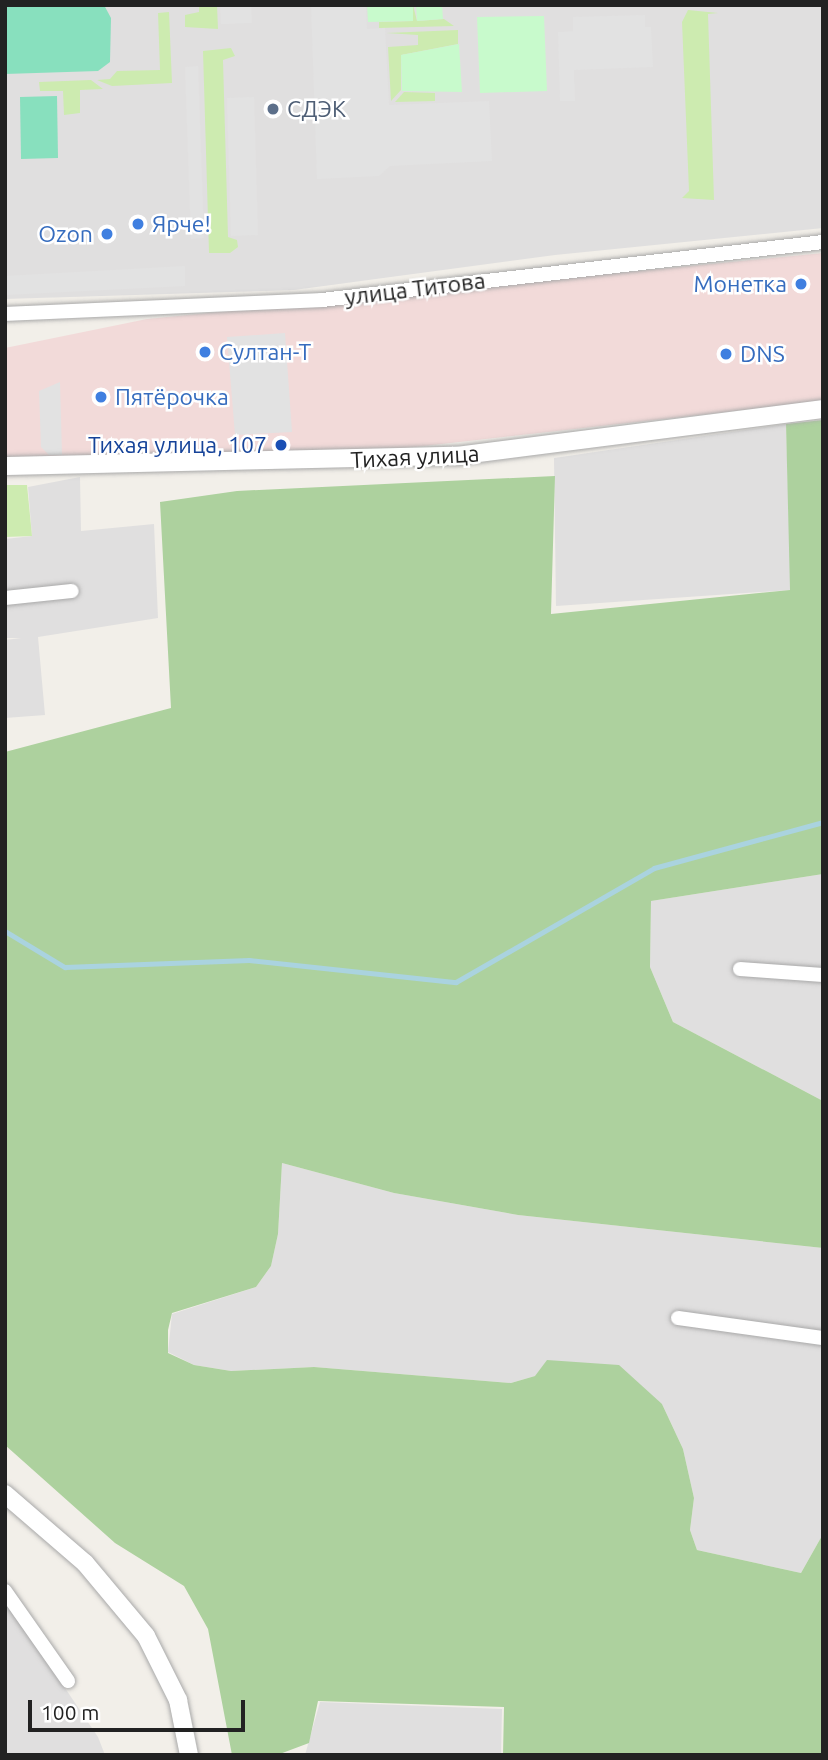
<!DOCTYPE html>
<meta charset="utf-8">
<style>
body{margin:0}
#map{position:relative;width:828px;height:1760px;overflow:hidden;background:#f2efe9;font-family:Ubuntu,sans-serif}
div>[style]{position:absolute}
.residential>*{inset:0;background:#e0dfdf}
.commercial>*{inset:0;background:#f2dad9}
.grass>*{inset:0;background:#cdebb0}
.forest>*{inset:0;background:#add19e}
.park>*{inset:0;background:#c8facc}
.pitch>*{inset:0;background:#88e0be}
.parking>*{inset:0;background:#e2e2e2}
.stream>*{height:4.5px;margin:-2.25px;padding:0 2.25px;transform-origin:2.25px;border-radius:2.25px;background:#aad3df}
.roads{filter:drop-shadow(0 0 2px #a9a9a9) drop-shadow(0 0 2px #a9a9a9)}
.minor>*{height:14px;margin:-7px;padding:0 7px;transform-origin:7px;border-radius:7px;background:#fff}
.tertiary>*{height:18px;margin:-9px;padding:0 9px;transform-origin:9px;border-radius:9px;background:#fff}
.dots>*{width:19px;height:19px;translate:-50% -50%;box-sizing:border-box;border:4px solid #fff;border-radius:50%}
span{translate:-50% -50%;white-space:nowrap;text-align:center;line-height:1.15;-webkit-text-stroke:5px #fff;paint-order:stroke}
.service-label{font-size:23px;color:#4e5e75}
.left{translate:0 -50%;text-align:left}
.shop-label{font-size:23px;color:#366cbe}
.right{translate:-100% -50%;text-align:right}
.street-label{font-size:23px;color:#222}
.transit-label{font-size:23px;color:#164399}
.frame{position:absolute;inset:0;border:7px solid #222;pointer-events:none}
.scale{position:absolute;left:28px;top:1700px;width:217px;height:32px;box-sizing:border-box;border:4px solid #222;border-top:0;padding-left:9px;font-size:21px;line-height:24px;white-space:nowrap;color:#222;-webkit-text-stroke:5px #fff;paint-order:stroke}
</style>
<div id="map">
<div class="residential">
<div style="clip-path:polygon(5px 5px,823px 5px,823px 228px,555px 255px,294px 290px,5px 299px)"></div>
<div style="clip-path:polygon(786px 424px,791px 590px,556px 606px,554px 458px)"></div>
<div style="clip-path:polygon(80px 477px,81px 531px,154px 524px,158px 618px,38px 637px,45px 715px,5px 718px,5px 640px,21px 638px,5px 638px,5px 539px,32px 536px,28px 487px)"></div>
<div style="clip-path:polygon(823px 874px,823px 1101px,673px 1022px,650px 967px,651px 901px)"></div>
<div style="clip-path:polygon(282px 1163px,394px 1193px,518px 1215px,823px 1248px,823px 1534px,801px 1573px,697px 1550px,690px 1530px,694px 1498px,683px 1449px,662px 1404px,535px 1376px,511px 1383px,314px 1367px,231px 1371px,194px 1365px,168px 1352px,172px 1314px,256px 1287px,271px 1266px,278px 1234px)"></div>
<div style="clip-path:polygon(5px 1599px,98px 1737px,105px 1755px,5px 1755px)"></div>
<div style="clip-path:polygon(320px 1702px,502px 1709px,501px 1755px,305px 1755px)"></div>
</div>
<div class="commercial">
<div style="clip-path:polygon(823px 253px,823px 401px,406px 448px,5px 461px,5px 348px,147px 319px)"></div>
</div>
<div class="grass">
<div style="clip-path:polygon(199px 5px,217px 5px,218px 29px,185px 27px,185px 15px,199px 12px)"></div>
<div style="clip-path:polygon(413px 5px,417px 21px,444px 19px,454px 26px,379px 28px,379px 22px,413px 21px)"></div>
<div style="clip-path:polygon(688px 10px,718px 13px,708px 14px,714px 200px,682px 198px,689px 191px,682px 22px)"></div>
<div style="clip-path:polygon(169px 12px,172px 83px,112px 86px,97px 80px,110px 79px,117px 71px,160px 70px,158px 13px)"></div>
<div style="clip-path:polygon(458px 30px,458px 44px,401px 55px,401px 90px,391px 101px,388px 47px,418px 45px,418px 35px,386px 33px)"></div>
<div style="clip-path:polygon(231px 48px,235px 56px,223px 60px,228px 237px,237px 240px,238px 247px,230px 253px,209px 253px,203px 51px)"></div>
<div style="clip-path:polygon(91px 80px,103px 89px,80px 90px,80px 113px,64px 115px,63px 91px,40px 91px,39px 82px)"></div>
<div style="clip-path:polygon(404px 92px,435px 93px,435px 101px,395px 102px)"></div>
<div style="clip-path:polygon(5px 485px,27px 485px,32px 536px,5px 537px)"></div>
</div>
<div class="forest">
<div style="clip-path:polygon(823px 420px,823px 874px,651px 901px,650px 967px,673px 1022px,823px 1101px,823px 1248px,518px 1215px,394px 1193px,282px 1163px,278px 1234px,271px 1266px,256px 1287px,172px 1313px,168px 1330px,168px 1353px,194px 1365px,231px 1371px,314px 1367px,511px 1383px,535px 1376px,547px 1360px,619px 1365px,662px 1404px,683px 1449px,694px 1498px,690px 1530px,697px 1550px,801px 1573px,823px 1534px,823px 1755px,503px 1755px,504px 1707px,318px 1701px,309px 1743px,277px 1755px,232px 1755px,208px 1629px,184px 1586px,115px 1543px,5px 1445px,5px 752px,171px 708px,160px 502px,237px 491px,555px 476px,551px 614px,790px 590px,786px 424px)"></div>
</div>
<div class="park">
<div style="clip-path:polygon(367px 5px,413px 5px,413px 21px,368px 22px)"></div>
<div style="clip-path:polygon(416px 5px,442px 5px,443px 19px,417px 21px)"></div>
<div style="clip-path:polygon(544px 16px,547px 91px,480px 93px,477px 17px)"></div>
<div style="clip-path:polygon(459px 44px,462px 92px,402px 91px,401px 55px)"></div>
</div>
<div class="pitch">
<div style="clip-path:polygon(5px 5px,104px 5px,111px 18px,110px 62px,98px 71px,5px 74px)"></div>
<div style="clip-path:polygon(57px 96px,58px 158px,21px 159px,20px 97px)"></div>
</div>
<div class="parking">
<div style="clip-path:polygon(220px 5px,251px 5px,252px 23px,221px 24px)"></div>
<div style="clip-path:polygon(311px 5px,366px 5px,367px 29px,385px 28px,389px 105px,489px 101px,492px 161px,390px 166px,379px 176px,317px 179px)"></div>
<div style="clip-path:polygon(645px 15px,645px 27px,651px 27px,653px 67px,574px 70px,575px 101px,560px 101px,558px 32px,573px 31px,573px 17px)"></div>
<div style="clip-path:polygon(198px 66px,204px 238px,191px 239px,185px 67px)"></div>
<div style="clip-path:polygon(254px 97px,258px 235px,231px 236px,227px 98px)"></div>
<div style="clip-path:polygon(185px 266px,185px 286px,5px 295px,5px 276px)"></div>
<div style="clip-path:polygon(285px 333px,292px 432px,235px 435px,227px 337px)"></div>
<div style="clip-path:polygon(60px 382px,62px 455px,49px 455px,41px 447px,39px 391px)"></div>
</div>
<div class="stream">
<div style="left:5px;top:931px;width:70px;rotate:31deg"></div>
<div style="left:65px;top:967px;width:184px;rotate:-2.2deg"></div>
<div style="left:249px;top:960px;width:208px;rotate:6.1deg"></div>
<div style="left:456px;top:982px;width:228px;rotate:-29.9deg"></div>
<div style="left:654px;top:868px;width:175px;rotate:-15.2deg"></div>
</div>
<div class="roads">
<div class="minor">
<div style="left:5px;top:314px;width:317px;rotate:-2.5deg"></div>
<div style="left:322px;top:300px;width:504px;rotate:-6.6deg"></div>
<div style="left:5px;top:598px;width:67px;rotate:-6deg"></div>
<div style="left:740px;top:969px;width:83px;rotate:4.1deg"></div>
<div style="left:678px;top:1318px;width:146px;rotate:7.9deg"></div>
<div style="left:5px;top:1591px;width:110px;rotate:55deg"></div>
</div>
<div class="tertiary">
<div style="left:5px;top:466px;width:451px;rotate:-1.3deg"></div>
<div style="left:456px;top:456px;width:370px;rotate:-7.3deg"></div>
<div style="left:5px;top:1494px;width:106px;rotate:40.8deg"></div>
<div style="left:85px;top:1563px;width:95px;rotate:50.1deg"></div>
<div style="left:146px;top:1636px;width:72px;rotate:63.4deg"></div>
<div style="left:178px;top:1700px;width:56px;rotate:78.7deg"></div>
</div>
</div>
<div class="dots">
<div style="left:273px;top:109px;background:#5c6f8a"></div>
<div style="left:138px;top:224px;background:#3f7fe0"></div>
<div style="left:107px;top:234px;background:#3f7fe0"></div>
<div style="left:801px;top:284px;background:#3f7fe0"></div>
<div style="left:205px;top:352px;background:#3f7fe0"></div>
<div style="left:726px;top:354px;background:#3f7fe0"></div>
<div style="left:101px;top:397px;background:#3f7fe0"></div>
<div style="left:281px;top:445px;background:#1a4fb4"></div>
</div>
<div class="service-label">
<span class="left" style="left:287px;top:109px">СДЭК</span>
</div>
<div class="shop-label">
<span class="left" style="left:152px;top:224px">Ярче!</span>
<span class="right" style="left:93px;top:234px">Ozon</span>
<span class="right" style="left:787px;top:284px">Монетка</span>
<span class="left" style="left:219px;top:352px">Султан-Т</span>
<span class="left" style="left:740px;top:354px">DNS</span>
<span class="left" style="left:115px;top:397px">Пятёрочка</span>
</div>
<div class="street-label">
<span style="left:415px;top:289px;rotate:-7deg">улица Титова</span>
<span style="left:415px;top:457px;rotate:-3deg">Тихая улица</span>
</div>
<div class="transit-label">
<span class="right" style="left:267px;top:445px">Тихая улица, 107</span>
</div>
<div class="frame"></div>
<div class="scale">100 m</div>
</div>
